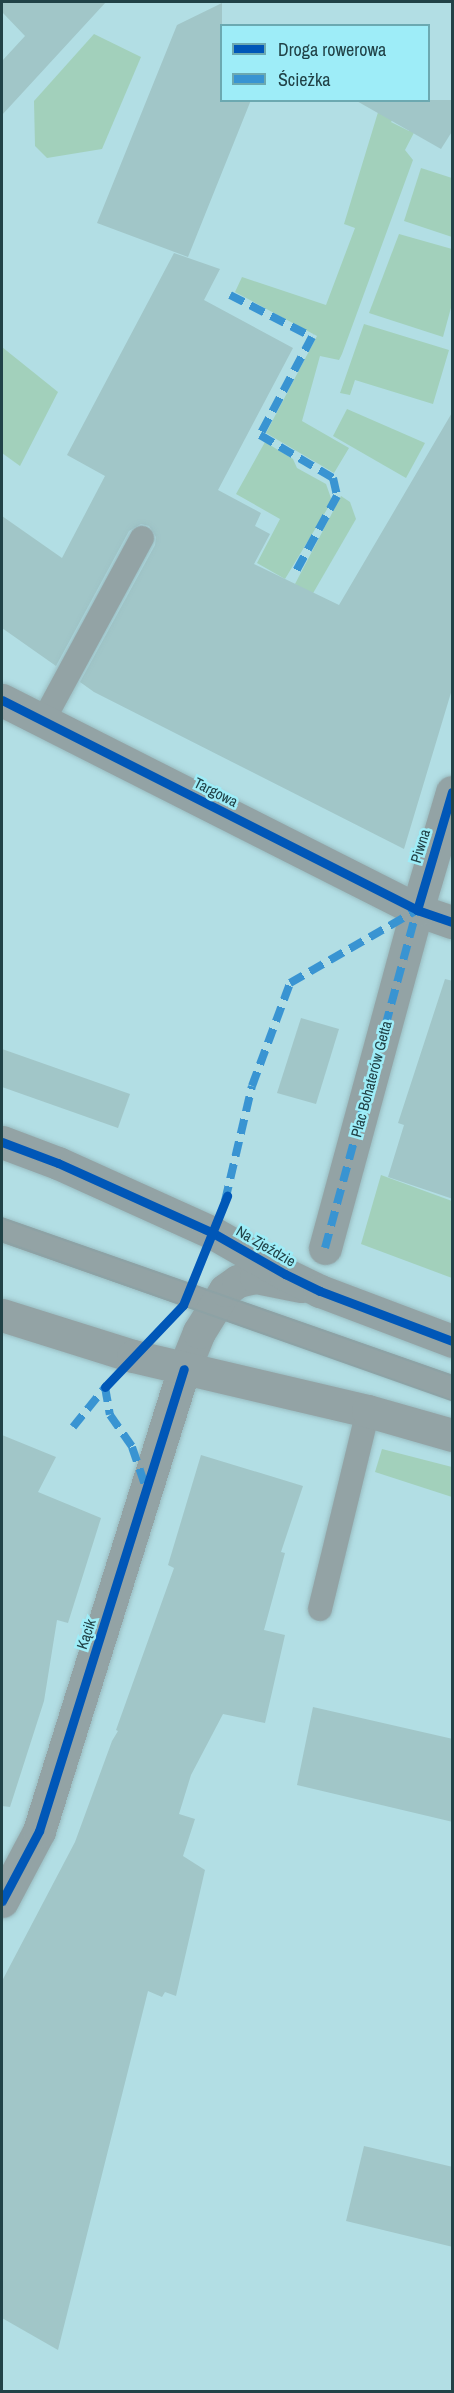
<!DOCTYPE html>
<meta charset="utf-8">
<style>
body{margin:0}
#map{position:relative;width:454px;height:2393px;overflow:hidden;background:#b2dee4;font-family:"Archivo Narrow",sans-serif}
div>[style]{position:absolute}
.green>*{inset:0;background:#a2d0bb}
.building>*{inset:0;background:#a1c6c8}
.roads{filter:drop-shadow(0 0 2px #99bcc1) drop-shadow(0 0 2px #99bcc1)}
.service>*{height:24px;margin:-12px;padding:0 12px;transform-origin:12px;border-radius:12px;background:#93a3a5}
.minor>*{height:33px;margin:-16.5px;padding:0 16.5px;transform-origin:16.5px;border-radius:16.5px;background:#93a3a5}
.tertiary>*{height:33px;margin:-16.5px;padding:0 16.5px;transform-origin:16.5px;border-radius:16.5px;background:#93a3a5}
.tram>*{height:1.5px;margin:-0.75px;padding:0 0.75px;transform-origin:0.75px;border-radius:0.75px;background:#8da2a5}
.quiet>*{height:8px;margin-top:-4px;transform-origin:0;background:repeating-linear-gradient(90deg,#3994d2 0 15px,transparent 0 23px)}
.cycleway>*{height:9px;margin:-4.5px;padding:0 4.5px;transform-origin:4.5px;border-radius:4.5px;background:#0057b8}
span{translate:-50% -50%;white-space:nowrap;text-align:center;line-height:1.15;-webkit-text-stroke:5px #9eedf8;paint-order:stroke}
.street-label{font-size:15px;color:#214247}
.frame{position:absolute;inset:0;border:3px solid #214247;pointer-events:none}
.legend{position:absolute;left:220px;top:24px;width:210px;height:78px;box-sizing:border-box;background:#9eedf8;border:2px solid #6ca9b1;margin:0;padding:8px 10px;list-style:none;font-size:18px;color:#214247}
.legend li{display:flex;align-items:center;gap:12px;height:30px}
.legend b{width:30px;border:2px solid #6ca9b1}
</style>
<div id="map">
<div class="green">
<div style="clip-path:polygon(94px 34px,141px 57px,102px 149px,47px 158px,35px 146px,34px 101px)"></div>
<div style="clip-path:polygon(379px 109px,394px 118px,391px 122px,409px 131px,416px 121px,419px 123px,405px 150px,413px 160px,342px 354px,339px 360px,320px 356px,302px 421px,349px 448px,334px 473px,266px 433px,317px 336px,235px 292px,242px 277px,326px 305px,355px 228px,344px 224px)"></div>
<div style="clip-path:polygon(421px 168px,452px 178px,452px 237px,404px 221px)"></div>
<div style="clip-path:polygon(399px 234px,452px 249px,452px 304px,443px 337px,369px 313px)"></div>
<div style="clip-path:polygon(364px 324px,449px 350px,433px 404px,355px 380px,350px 395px,340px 393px)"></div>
<div style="clip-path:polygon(2px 347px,58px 392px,20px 466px,2px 453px)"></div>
<div style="clip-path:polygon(347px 409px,425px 443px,406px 478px,333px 436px)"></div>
<div style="clip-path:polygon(265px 442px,293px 459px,297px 468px,326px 484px,332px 501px,285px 579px,257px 563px,280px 519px,236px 494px)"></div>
<div style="clip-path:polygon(341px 496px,350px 502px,356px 519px,312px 595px,295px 584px)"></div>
<div style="clip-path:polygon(381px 1175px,452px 1201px,452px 1278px,361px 1244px)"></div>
<div style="clip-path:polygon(382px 1449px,452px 1467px,452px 1497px,375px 1472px)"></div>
</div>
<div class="building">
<div style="clip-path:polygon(2px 2px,106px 2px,2px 115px,2px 61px,25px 36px,2px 12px)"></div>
<div style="clip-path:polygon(222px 3px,222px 100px,251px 100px,188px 257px,97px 223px,177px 25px)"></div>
<div style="clip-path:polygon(355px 100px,453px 100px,453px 130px,441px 149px)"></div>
<div style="clip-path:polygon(174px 253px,220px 269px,204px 300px,293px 348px,218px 490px,261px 513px,255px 526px,270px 534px,254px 564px,339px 605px,453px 411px,453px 686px,404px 849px,94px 692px,80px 682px,155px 545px,156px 537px,149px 526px,141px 524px,129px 531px,56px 666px,2px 628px,2px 516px,62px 558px,105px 476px,67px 455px)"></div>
<div style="clip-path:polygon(445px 979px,453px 981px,453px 1199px,388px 1177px,404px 1125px,398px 1123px)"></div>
<div style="clip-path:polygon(301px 1018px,339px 1029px,316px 1104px,277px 1093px)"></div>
<div style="clip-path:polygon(2px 1049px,130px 1094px,118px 1128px,2px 1087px)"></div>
<div style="clip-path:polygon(2px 1435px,56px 1457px,38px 1492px,101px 1518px,68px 1623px,57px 1620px,44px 1701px,10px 1807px,2px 1806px)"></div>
<div style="clip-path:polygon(201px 1455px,303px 1486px,281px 1552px,285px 1553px,264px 1630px,285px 1635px,265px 1723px,223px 1714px,191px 1775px,179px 1814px,195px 1819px,183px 1856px,205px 1870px,176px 1996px,165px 1992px,162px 1997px,148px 1991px,58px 2350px,2px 2318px,2px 1981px,75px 1842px,112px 1741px,118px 1731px,116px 1730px,174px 1568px,168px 1565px)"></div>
<div style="clip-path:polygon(313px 1707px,453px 1739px,453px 1822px,297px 1785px)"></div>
<div style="clip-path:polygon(364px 2146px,453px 2167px,453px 2247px,346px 2221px)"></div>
</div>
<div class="roads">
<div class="service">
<div style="left:43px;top:721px;width:208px;rotate:-61.6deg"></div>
<div style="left:2px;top:1230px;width:477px;rotate:19.3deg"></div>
<div style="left:320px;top:1609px;width:204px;rotate:-76.4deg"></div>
</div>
<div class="minor">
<div style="left:2px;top:700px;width:465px;rotate:26.8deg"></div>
<div style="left:417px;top:910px;width:37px;rotate:19deg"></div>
<div style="left:325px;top:1248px;width:350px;rotate:-74.8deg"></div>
<div style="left:417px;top:910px;width:123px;rotate:-73.5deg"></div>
<div style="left:2px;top:1901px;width:79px;rotate:-62.1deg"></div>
<div style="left:39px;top:1831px;width:484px;rotate:-72.6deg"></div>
<div style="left:184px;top:1369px;width:40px;rotate:-68deg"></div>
<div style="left:199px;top:1332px;width:49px;rotate:-58.2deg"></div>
<div style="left:225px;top:1290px;width:16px;rotate:-35deg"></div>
<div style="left:238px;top:1281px;width:18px;rotate:-13deg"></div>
<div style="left:256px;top:1277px;width:46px;rotate:11.3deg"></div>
</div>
<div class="tertiary">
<div style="left:2px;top:1142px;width:60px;rotate:20.6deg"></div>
<div style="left:58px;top:1163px;width:170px;rotate:24.3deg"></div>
<div style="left:213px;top:1233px;width:83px;rotate:29.7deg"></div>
<div style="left:285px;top:1274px;width:39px;rotate:26deg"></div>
<div style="left:320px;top:1291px;width:141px;rotate:20.7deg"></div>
<div style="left:2px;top:1315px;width:137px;rotate:17.4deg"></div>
<div style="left:133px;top:1356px;width:241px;rotate:13.2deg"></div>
<div style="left:368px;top:1411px;width:87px;rotate:15.9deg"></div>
</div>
</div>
<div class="tram">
<div style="left:2px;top:1218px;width:477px;rotate:19.3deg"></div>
<div style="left:2px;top:1241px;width:477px;rotate:19.5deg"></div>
</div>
<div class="quiet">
<div style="left:230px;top:295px;width:92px;rotate:27.1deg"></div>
<div style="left:312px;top:337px;width:111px;rotate:118deg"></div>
<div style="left:260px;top:435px;width:85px;rotate:30.5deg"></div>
<div style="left:333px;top:478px;width:18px;rotate:77deg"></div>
<div style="left:337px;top:496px;width:88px;rotate:118.6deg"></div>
<div style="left:225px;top:1201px;width:118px;rotate:-76.8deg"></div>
<div style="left:252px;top:1086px;width:110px;rotate:-69.7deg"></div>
<div style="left:290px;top:983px;width:146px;rotate:-29.9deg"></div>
<div style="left:325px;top:1248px;width:350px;rotate:-74.8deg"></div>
<div style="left:105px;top:1387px;width:28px;rotate:80deg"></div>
<div style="left:110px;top:1415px;width:39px;rotate:55deg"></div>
<div style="left:132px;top:1447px;width:43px;rotate:71.1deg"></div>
<div style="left:73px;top:1427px;width:54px;rotate:-51deg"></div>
</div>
<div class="cycleway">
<div style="left:2px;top:700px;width:465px;rotate:26.8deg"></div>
<div style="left:417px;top:910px;width:37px;rotate:19deg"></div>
<div style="left:417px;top:910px;width:123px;rotate:-73.5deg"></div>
<div style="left:2px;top:1142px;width:60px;rotate:20.6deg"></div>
<div style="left:58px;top:1163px;width:170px;rotate:24.3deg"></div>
<div style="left:213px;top:1233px;width:83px;rotate:29.7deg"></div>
<div style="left:285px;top:1274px;width:39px;rotate:26deg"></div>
<div style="left:320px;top:1291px;width:141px;rotate:20.7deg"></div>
<div style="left:105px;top:1387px;width:113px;rotate:-46.4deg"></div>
<div style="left:183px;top:1305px;width:118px;rotate:-68deg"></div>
<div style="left:2px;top:1901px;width:79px;rotate:-62.1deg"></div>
<div style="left:39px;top:1831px;width:484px;rotate:-72.6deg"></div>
</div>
<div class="street-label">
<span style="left:216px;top:792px;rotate:27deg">Targowa</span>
<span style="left:420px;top:846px;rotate:-73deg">Piwna</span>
<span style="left:371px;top:1079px;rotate:-75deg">Plac Bohaterów Getta</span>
<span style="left:266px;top:1246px;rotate:30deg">Na Zjeździe</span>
<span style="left:86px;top:1634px;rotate:-72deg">Kącik</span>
</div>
<div class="frame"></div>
<ul class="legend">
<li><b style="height:8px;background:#0057b8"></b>Droga rowerowa</li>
<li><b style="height:8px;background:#3994d2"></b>Ścieżka</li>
</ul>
</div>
